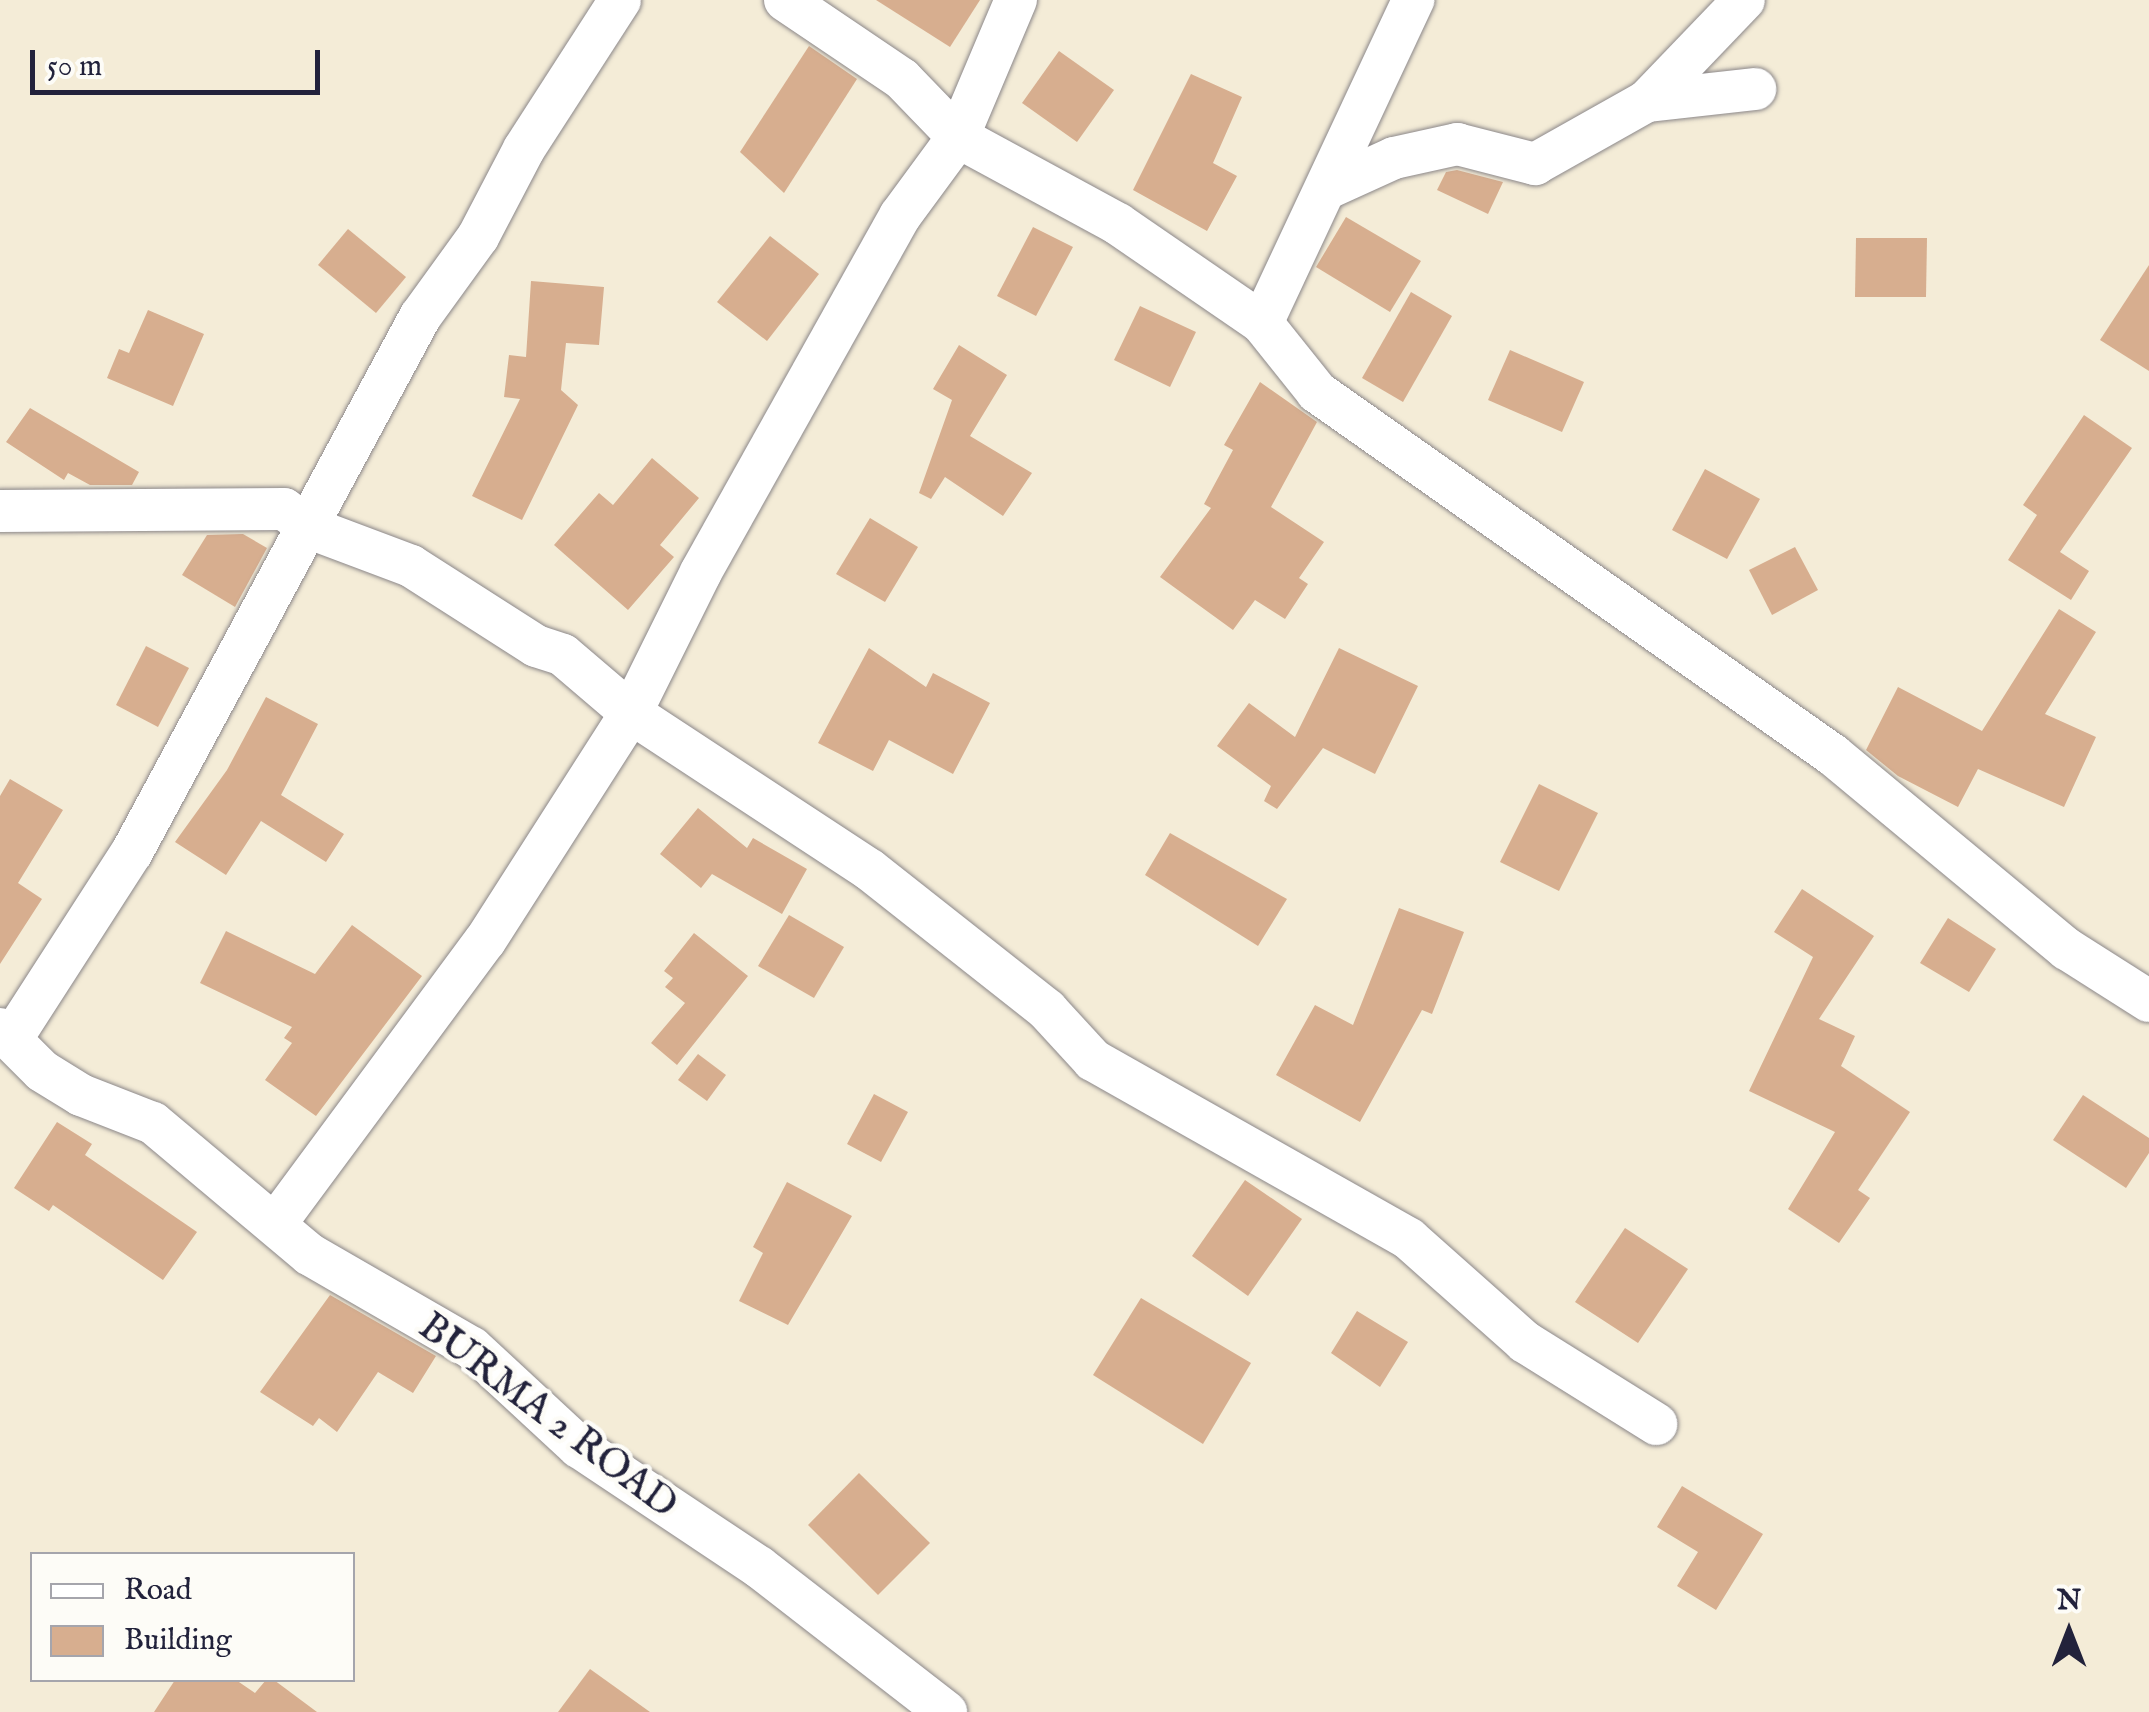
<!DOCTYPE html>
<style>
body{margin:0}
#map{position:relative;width:2149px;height:1712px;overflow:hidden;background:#f4ecd7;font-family:"IM FELL English",serif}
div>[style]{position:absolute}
.building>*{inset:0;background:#d7ae8f}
.roads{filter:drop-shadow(0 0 2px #8b8789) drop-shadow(0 0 2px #8b8789)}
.street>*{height:42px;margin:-21px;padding:0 21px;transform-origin:21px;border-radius:21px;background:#fff}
span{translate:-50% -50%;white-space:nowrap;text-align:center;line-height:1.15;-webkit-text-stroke:9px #fdfcf7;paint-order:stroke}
.street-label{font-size:40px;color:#22223b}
.legend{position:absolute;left:30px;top:1552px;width:325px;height:130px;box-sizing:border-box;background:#fdfcf7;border:2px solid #a5a5ac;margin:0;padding:12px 18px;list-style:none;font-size:30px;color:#22223b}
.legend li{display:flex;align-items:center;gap:20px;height:50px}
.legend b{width:50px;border:2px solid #a5a5ac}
.north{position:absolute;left:2019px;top:1582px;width:100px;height:100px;-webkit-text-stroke:8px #fdfcf7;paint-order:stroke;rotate:0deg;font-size:28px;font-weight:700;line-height:40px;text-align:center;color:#22223b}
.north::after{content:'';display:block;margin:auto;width:35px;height:45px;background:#22223b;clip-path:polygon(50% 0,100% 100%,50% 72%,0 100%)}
.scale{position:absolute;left:30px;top:50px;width:290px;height:45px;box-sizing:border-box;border:5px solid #22223b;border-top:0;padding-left:12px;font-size:30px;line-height:35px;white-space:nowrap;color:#22223b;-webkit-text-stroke:8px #fdfcf7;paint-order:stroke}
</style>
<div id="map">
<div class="building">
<div style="clip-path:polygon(876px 0,980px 0,950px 47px)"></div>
<div style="clip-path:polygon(809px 46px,857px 79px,784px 193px,740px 152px)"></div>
<div style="clip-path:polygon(1059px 51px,1114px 90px,1077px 142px,1022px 103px)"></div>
<div style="clip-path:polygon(1191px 74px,1242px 97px,1213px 163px,1237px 176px,1207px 231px,1133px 190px)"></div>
<div style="clip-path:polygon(1457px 170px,1503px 182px,1488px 214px,1437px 190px,1446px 172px)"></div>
<div style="clip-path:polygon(1346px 217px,1421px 261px,1390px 312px,1316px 267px)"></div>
<div style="clip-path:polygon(1033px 227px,1073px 247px,1036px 316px,997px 296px)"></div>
<div style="clip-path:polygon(348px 229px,406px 277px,376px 313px,318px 265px)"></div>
<div style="clip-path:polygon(770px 236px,819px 274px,767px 341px,717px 302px)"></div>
<div style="clip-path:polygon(1856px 238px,1927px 238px,1926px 297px,1855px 297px)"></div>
<div style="clip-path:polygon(2149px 265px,2149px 371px,2100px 340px)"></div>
<div style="clip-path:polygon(531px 281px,604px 287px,599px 345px,566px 343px,561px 390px,578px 405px,522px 520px,472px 496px,520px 399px,504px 397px,509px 355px,526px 357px)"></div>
<div style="clip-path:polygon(1411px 292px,1452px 316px,1403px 402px,1362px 378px)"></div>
<div style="clip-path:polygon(1140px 306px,1196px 332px,1170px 387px,1114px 360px)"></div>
<div style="clip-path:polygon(148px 310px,204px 334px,173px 406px,107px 378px,119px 349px,129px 353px)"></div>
<div style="clip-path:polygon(959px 345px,1007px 375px,970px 436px,1032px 473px,1003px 516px,945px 477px,931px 499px,919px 493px,952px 400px,933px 389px)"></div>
<div style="clip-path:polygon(1510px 350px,1584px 382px,1562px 432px,1488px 400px)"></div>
<div style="clip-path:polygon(1260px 382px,1317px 422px,1271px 507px,1324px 542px,1299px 578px,1308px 584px,1285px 619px,1255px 600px,1233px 630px,1160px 577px,1211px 508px,1204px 504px,1233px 450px,1224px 445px)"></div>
<div style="clip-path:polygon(30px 408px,139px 472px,132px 485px,90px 485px,68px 473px,64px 480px,6px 442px)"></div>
<div style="clip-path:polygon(2084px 415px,2132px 448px,2060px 552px,2089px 571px,2071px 600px,2008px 560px,2037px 515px,2023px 505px)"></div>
<div style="clip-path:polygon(652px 458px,699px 498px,660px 545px,674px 557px,628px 610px,554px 545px,599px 493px,613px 505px)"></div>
<div style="clip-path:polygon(1705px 469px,1760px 499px,1727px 559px,1672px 530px)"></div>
<div style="clip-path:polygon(870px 518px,918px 547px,885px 602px,836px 574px)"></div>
<div style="clip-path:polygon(243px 534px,267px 548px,235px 607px,182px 575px,207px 535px)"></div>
<div style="clip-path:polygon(1795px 547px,1818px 590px,1772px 615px,1749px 570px)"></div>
<div style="clip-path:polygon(2059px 609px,2096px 632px,2045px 714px,2096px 737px,2064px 807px,1978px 769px,1958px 807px,1898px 776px,1866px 750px,1898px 687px,1982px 731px)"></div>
<div style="clip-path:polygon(146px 646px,189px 668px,158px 727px,116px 705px)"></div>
<div style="clip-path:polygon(869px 648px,926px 687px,933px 673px,990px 703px,953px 774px,889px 740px,873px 771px,818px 743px)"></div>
<div style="clip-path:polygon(1339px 648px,1418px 686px,1375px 774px,1323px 748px,1277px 809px,1264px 801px,1271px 786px,1217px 746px,1249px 703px,1295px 737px)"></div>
<div style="clip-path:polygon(266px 697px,318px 724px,281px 795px,344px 834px,326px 862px,261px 821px,226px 875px,175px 842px,227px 770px)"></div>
<div style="clip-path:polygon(10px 779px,63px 810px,18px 883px,42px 899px,0 964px,0 796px)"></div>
<div style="clip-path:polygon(1539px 784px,1598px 813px,1559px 891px,1500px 862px)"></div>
<div style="clip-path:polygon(698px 808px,747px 848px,753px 838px,807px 869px,782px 914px,712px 874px,701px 888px,660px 854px)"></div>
<div style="clip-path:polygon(1170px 833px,1287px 899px,1258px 946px,1145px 875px)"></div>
<div style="clip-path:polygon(1802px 889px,1874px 936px,1819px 1019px,1855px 1036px,1841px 1066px,1910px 1112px,1858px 1190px,1870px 1198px,1839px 1243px,1788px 1209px,1835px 1132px,1749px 1091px,1813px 957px,1774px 932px)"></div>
<div style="clip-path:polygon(1399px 908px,1464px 932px,1432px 1014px,1422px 1010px,1360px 1122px,1276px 1075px,1315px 1005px,1353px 1025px)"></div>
<div style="clip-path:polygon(789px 915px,844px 947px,814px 998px,758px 966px)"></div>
<div style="clip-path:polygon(1948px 918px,1996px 949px,1969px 992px,1920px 963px)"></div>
<div style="clip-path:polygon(352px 925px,422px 976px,316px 1116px,265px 1080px,292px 1043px,284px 1038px,292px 1027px,200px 983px,226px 931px,315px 974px)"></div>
<div style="clip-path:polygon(694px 933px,748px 976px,677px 1065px,651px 1043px,685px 1003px,665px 987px,673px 978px,664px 971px)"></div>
<div style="clip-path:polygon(698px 1054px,726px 1075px,707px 1101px,678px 1080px)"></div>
<div style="clip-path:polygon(874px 1094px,908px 1112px,881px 1162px,847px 1144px)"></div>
<div style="clip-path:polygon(2083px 1095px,2149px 1138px,2149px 1153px,2126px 1188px,2053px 1140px)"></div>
<div style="clip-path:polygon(57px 1122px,92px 1144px,85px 1155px,197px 1232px,163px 1280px,53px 1205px,49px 1211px,14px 1188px)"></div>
<div style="clip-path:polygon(1245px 1180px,1302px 1219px,1248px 1296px,1192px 1256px)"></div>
<div style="clip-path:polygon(787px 1182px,852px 1216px,788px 1325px,739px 1301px,763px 1253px,753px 1247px)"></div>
<div style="clip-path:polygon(1625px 1228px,1688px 1269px,1638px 1343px,1575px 1302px)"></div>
<div style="clip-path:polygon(330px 1295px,436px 1356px,413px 1393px,378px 1372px,337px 1432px,319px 1418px,313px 1426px,260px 1392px)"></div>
<div style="clip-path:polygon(1141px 1298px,1251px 1363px,1203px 1444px,1093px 1375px)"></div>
<div style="clip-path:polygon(1357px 1311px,1408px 1342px,1380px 1387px,1331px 1353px)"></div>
<div style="clip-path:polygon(859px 1473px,930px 1543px,878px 1595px,808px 1525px)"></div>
<div style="clip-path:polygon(1682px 1486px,1763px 1534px,1716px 1610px,1677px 1586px,1698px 1552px,1657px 1527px)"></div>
<div style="clip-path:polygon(590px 1669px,650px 1712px,558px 1712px)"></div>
<div style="clip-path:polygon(175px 1680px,236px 1680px,255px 1693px,266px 1680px,274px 1680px,317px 1712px,154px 1712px)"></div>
</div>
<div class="roads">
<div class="street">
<div style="left:785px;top:0;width:141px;rotate:34deg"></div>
<div style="left:902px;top:79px;width:81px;rotate:46deg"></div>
<div style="left:958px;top:137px;width:182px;rotate:28.5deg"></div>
<div style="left:1118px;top:224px;width:175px;rotate:34.5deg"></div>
<div style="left:1262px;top:323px;width:88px;rotate:51.4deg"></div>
<div style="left:1317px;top:392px;width:631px;rotate:35.13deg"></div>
<div style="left:1833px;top:755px;width:304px;rotate:39.7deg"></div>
<div style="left:2067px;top:949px;width:97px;rotate:32.4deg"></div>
<div style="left:1647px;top:101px;width:109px;rotate:-6.3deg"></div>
<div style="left:1326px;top:189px;width:75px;rotate:-24.5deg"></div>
<div style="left:1394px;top:158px;width:65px;rotate:-12.5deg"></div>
<div style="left:1457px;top:144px;width:81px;rotate:14.4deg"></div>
<div style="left:1535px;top:164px;width:129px;rotate:-29.4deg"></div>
<div style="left:1647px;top:101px;width:140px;rotate:-46.2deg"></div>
<div style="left:1262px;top:323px;width:357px;rotate:-64.9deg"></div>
<div style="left:0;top:511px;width:284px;rotate:-0.4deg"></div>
<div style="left:284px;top:509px;width:32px;rotate:36deg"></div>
<div style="left:310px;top:528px;width:108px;rotate:20.6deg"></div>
<div style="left:411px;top:566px;width:148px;rotate:32.6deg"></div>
<div style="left:536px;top:646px;width:28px;rotate:18deg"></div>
<div style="left:563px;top:655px;width:89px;rotate:40.5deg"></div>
<div style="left:631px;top:713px;width:157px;rotate:-63.6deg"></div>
<div style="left:701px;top:572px;width:408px;rotate:-60.8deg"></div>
<div style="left:900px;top:216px;width:98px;rotate:-53.7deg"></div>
<div style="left:958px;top:137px;width:149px;rotate:-67.1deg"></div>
<div style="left:0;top:1029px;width:59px;rotate:45deg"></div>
<div style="left:42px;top:1071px;width:46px;rotate:31.6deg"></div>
<div style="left:81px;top:1095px;width:77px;rotate:21.3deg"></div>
<div style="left:153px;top:1123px;width:204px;rotate:40deg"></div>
<div style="left:309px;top:1254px;width:188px;rotate:30deg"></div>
<div style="left:472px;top:1348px;width:146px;rotate:42.8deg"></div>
<div style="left:579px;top:1447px;width:216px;rotate:33.7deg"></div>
<div style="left:759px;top:1567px;width:237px;rotate:37.8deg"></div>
<div style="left:12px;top:1038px;width:221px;rotate:-57.2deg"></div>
<div style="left:132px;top:852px;width:608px;rotate:-61.71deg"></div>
<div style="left:420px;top:317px;width:99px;rotate:-54.1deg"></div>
<div style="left:478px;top:237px;width:99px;rotate:-62.4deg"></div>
<div style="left:524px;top:149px;width:177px;rotate:-57.2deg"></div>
<div style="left:276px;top:1223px;width:351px;rotate:-53.5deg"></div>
<div style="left:485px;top:941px;width:271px;rotate:-57.4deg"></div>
<div style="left:631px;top:713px;width:286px;rotate:33.3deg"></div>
<div style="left:870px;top:870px;width:226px;rotate:38.3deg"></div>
<div style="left:1047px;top:1010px;width:68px;rotate:47.4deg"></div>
<div style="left:1093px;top:1060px;width:363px;rotate:29.5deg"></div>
<div style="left:1409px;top:1239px;width:155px;rotate:41.6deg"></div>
<div style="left:1525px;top:1342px;width:155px;rotate:32deg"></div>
</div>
</div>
<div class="street-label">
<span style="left:547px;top:1417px;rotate:37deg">BURMA 2 ROAD</span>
</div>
<ul class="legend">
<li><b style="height:12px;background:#fff"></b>Road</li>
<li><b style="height:28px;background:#d7ae8f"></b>Building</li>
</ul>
<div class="north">N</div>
<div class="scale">50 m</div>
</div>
